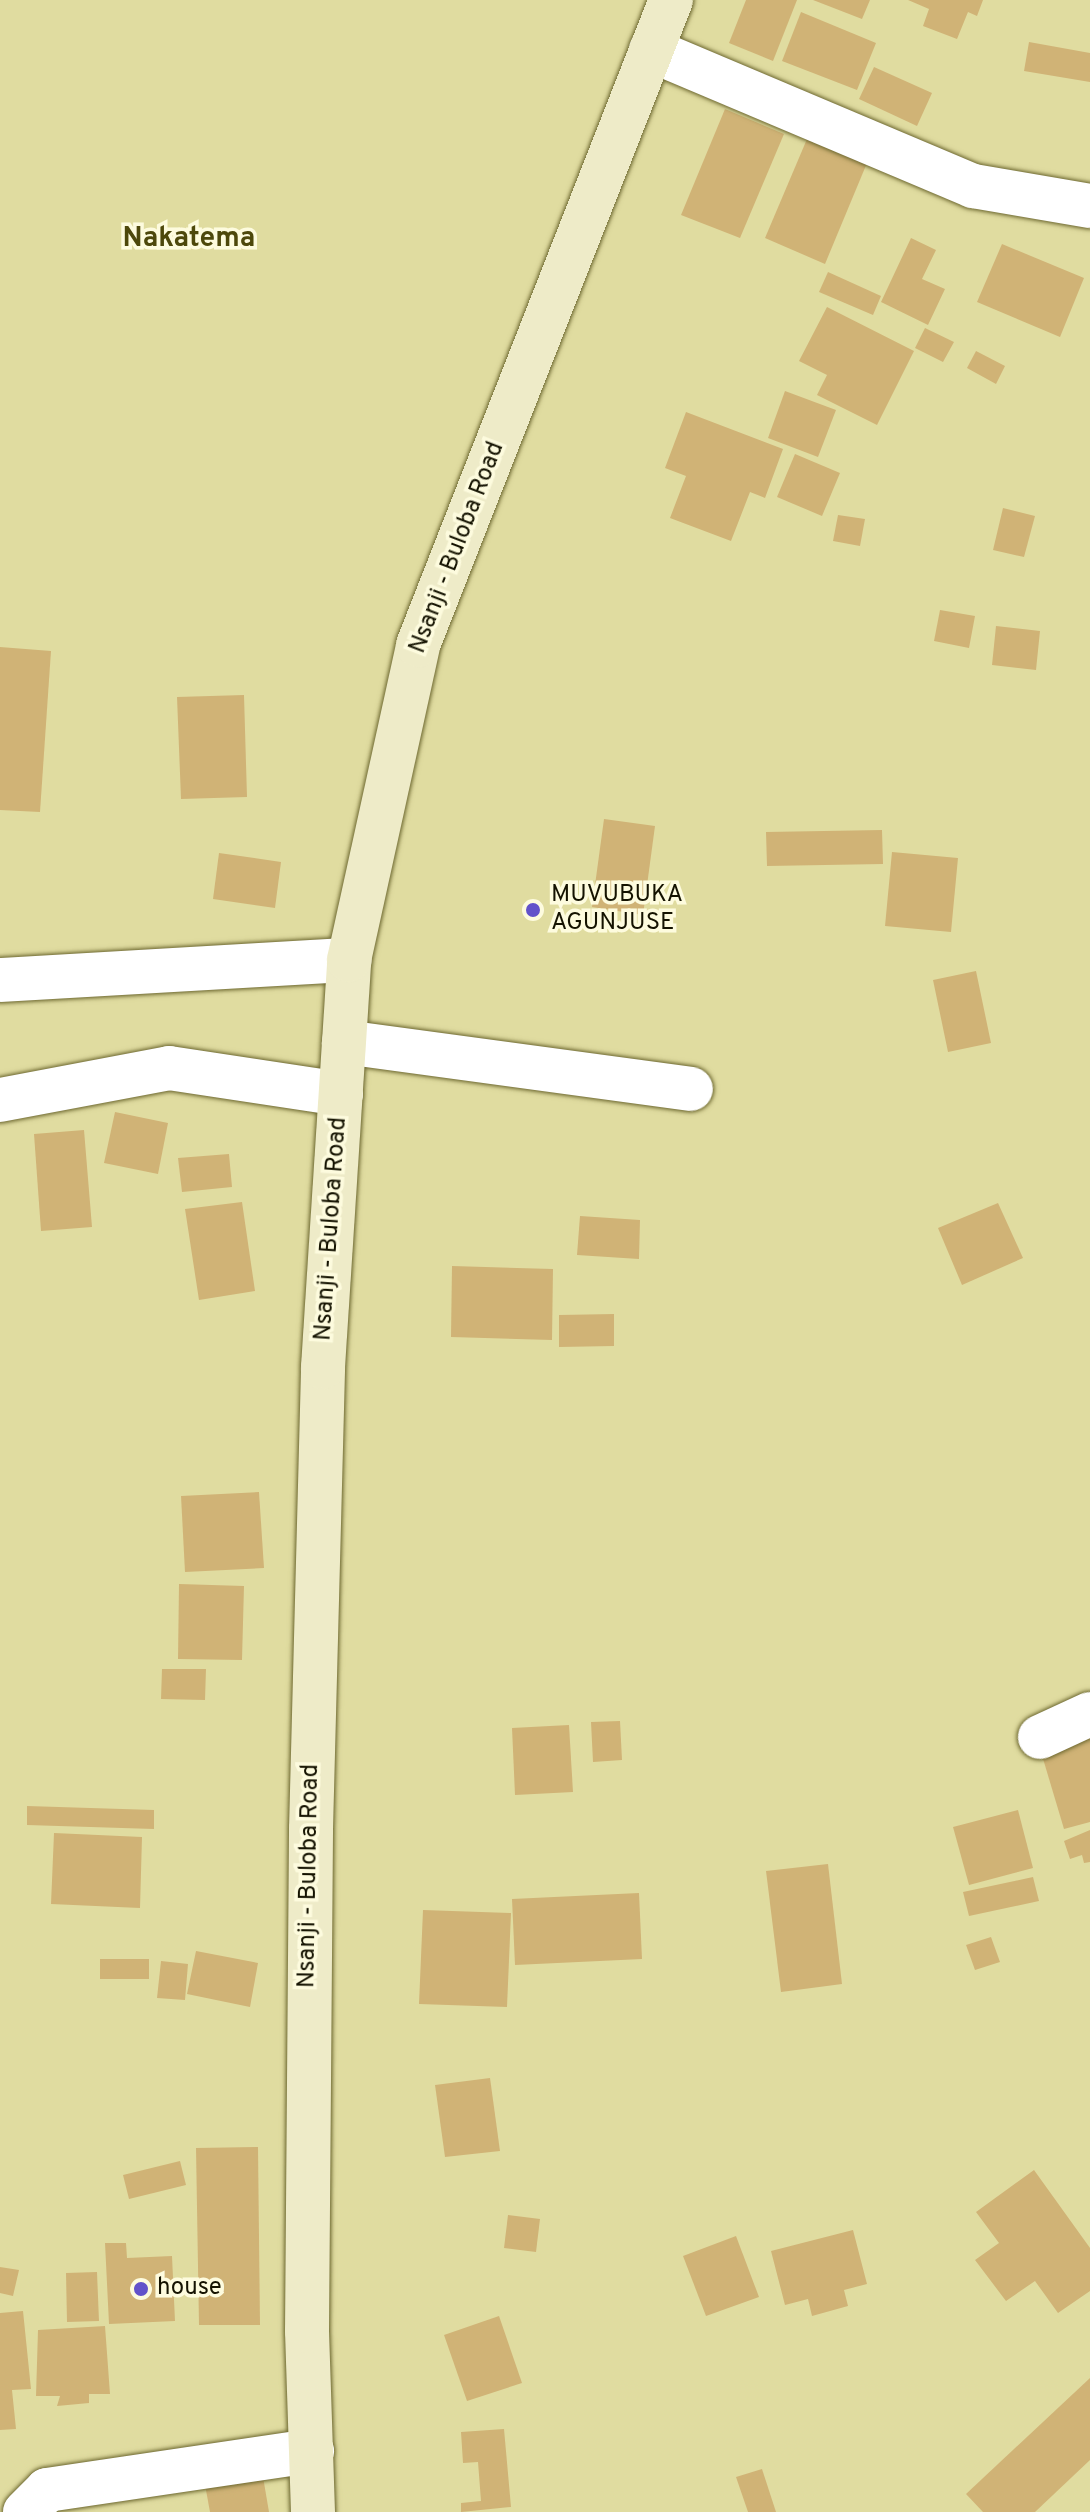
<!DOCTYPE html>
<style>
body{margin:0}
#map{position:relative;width:1090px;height:2512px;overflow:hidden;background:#e0dca0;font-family:Overpass,sans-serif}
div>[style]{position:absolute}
.building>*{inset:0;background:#d0b376}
.roads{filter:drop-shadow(0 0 2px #6d6830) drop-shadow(0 0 2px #6d6830)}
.minor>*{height:44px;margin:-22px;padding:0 22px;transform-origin:22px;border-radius:22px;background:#fff}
.secondary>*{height:44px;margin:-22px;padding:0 22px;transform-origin:22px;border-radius:22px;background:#eeebc8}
.dots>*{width:22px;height:22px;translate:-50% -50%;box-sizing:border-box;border:4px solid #fdfbde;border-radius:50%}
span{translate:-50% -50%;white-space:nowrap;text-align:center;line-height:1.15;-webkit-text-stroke:7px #fdfbde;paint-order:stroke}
.street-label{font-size:24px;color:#141200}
.poi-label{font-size:24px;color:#141200}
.left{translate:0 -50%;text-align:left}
.quarter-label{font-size:28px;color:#4d480b;font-weight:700}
</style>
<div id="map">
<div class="building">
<div style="clip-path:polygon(746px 0,797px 0,773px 61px,729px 43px)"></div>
<div style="clip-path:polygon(813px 0,870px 0,862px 19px)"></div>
<div style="clip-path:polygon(908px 0,983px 0,977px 16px,968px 12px,957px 39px,923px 26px,929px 9px)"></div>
<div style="clip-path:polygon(801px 12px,876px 43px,857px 90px,782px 61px)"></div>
<div style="clip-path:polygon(1029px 42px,1090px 53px,1090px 82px,1024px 71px)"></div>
<div style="clip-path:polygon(874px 67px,932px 93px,917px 126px,859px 99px)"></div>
<div style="clip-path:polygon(725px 109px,784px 134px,740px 238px,681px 215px)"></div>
<div style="clip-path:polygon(807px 139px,867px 163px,825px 264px,765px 238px)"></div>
<div style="clip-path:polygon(911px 238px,936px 250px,922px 279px,945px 289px,928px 325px,881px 302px)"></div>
<div style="clip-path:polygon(1002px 244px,1084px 278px,1060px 337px,977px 302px)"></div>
<div style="clip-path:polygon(828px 272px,881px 296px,873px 315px,819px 292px)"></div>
<div style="clip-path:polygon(827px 307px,914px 351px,877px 425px,817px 395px,827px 375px,799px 361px)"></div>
<div style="clip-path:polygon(925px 328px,954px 342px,943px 362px,915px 348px)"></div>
<div style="clip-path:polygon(976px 351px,1005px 366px,996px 384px,967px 368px)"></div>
<div style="clip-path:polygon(785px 391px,836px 410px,818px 457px,768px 438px)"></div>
<div style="clip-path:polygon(686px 412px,783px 449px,765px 498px,750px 492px,731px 541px,670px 518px,686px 476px,665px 468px)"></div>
<div style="clip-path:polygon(795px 454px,840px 473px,822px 516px,777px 497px)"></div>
<div style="clip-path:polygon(1003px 508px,1035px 516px,1024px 557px,993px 550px)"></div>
<div style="clip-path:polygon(838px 515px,865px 519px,860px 546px,833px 541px)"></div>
<div style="clip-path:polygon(940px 610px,975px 616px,969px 648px,934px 641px)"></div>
<div style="clip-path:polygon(996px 626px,1040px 631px,1036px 670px,992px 665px)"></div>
<div style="clip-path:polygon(0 647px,51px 651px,40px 812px,0 810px)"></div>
<div style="clip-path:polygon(244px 695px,247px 797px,181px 799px,177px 697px)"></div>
<div style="clip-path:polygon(604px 819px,655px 826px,643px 915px,592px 907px)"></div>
<div style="clip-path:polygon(882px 830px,883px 864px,767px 866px,766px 832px)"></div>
<div style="clip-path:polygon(892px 852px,958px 858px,951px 932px,885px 926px)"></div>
<div style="clip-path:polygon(219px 853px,281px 862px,275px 908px,213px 899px)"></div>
<div style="clip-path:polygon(976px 971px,991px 1043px,948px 1052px,933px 980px)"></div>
<div style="clip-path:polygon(115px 1112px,168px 1123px,158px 1174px,104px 1163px)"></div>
<div style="clip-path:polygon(84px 1130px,92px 1227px,41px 1231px,34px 1134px)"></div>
<div style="clip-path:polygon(229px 1154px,232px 1187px,182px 1192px,178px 1158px)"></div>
<div style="clip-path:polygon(242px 1202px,255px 1291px,199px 1300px,185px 1209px)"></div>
<div style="clip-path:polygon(998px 1203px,1023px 1258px,962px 1285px,938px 1228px)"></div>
<div style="clip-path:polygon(580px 1216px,640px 1220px,639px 1259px,577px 1255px)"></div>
<div style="clip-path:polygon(452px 1266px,553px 1269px,552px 1340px,451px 1337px)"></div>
<div style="clip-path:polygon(614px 1314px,614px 1346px,559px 1347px,559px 1315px)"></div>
<div style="clip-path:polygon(259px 1492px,264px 1568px,185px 1572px,181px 1496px)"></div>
<div style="clip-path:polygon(179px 1584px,244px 1586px,242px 1660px,178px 1659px)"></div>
<div style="clip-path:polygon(162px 1669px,206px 1669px,205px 1700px,161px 1699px)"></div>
<div style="clip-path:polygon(620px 1721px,622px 1760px,593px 1762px,591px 1722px)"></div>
<div style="clip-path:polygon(569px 1725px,573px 1792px,515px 1795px,512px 1728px)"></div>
<div style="clip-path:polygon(1090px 1738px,1090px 1822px,1064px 1829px,1041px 1752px)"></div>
<div style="clip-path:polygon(27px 1806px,154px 1810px,154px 1829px,27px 1825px)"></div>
<div style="clip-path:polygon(1018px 1810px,1033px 1868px,969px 1885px,953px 1827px)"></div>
<div style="clip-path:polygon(1090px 1830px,1090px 1862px,1084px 1863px,1082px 1855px,1070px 1859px,1064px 1841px)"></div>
<div style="clip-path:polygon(54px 1833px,142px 1837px,140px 1908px,51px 1904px)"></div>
<div style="clip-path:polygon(828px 1864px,842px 1984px,781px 1992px,766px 1871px)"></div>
<div style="clip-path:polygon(1033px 1877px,1039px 1901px,969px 1916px,963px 1892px)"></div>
<div style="clip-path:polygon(639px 1893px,642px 1959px,515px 1965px,512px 1899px)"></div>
<div style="clip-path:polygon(423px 1910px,511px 1913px,507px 2007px,419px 2004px)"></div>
<div style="clip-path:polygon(991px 1937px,1000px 1962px,975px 1970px,966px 1945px)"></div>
<div style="clip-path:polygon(196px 1951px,258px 1963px,250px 2007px,187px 1994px)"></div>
<div style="clip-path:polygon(100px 1959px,149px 1959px,149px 1979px,100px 1979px)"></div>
<div style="clip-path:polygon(161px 1961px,188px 1964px,185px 2000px,157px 1998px)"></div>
<div style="clip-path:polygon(490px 2078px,500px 2151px,445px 2157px,435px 2085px)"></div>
<div style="clip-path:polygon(258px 2147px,260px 2325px,199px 2325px,196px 2148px)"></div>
<div style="clip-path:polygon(180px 2161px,186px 2185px,129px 2199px,123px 2175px)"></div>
<div style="clip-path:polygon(1034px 2170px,1090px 2248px,1090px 2291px,1058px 2313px,1035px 2281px,1006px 2301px,975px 2260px,999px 2243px,976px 2212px)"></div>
<div style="clip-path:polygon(508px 2215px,540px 2219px,536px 2252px,504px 2248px)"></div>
<div style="clip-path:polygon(853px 2230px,867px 2284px,844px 2290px,848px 2306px,812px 2316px,808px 2299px,785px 2305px,771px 2251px)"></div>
<div style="clip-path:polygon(736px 2236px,759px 2297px,706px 2316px,683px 2256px)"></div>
<div style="clip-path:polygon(105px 2243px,126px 2243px,127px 2258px,172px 2256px,175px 2321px,109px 2324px)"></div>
<div style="clip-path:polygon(0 2267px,19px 2270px,13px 2296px,0 2293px)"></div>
<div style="clip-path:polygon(97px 2272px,99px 2321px,67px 2322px,66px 2273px)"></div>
<div style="clip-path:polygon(23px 2311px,31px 2389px,12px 2390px,16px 2429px,0 2430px,0 2313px)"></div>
<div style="clip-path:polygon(499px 2316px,522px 2383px,467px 2401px,444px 2335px)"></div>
<div style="clip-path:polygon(105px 2326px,110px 2394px,89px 2394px,89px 2403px,57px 2406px,60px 2396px,36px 2396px,38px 2330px)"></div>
<div style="clip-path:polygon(1090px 2378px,1090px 2460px,1035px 2512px,983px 2512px,966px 2494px)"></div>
<div style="clip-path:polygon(504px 2429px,511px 2507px,461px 2512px,461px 2503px,481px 2501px,478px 2462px,463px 2463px,461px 2432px)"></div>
<div style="clip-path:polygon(261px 2465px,269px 2512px,210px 2512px,203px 2474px)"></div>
<div style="clip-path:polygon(762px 2469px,776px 2512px,748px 2512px,736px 2477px)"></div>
</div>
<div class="roads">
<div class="minor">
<div style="left:651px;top:50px;width:350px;rotate:22.9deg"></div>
<div style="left:973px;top:186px;width:119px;rotate:9.7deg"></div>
<div style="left:0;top:980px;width:350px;rotate:-3.3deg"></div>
<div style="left:344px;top:1042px;width:350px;rotate:7.7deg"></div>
<div style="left:0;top:1100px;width:172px;rotate:-10.7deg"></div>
<div style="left:169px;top:1068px;width:174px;rotate:8.6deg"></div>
<div style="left:1040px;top:1737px;width:55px;rotate:-24.7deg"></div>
<div style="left:25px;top:2512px;width:31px;rotate:-45deg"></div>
<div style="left:47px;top:2490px;width:268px;rotate:-8.4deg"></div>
</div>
<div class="secondary">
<div style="left:313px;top:2512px;width:181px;rotate:-91.9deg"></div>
<div style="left:307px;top:2331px;width:502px;rotate:-89.54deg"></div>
<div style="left:311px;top:1829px;width:462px;rotate:-88.5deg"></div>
<div style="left:323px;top:1367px;width:408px;rotate:-86.3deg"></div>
<div style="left:349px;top:960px;width:322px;rotate:-77.6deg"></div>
<div style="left:418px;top:645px;width:693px;rotate:-68.58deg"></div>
</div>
</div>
<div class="dots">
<div style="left:533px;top:910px;background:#6252ca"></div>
<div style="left:141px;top:2289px;background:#6252ca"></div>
</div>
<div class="street-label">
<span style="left:458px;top:548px;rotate:-69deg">Nsanji - Buloba Road</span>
<span style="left:332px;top:1229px;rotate:-86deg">Nsanji - Buloba Road</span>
<span style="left:310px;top:1876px;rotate:-89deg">Nsanji - Buloba Road</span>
</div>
<div class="poi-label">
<span class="left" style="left:551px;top:910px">MUVUBUKA<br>AGUNJUSE</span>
<span class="left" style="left:157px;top:2289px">house</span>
</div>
<div class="quarter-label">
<span style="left:189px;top:239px">Nakatema</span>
</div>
</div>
